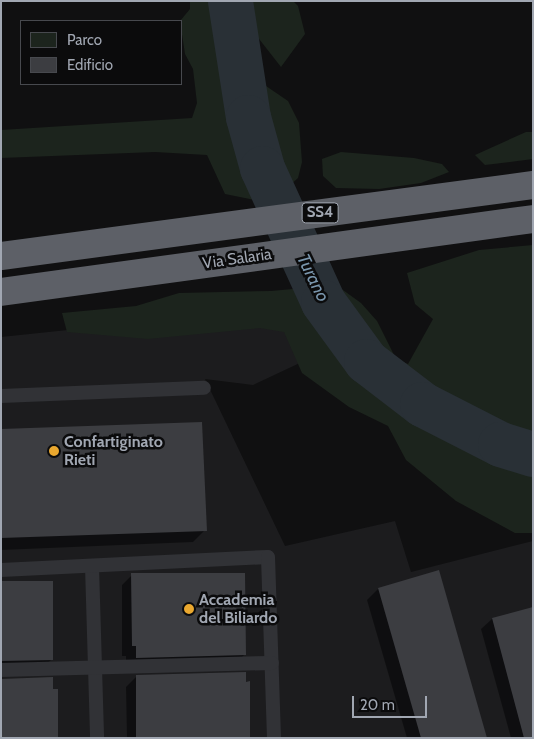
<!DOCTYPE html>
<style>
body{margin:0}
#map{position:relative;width:534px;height:739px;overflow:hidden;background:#101011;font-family:Cabin,sans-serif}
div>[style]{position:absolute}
.built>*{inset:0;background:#1c1c1e}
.green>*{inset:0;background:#1c241d}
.shadow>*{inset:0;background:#0007}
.river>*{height:45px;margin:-22.5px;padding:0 22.5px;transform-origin:22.5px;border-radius:22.5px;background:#293036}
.building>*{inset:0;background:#3c3d41}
.lane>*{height:14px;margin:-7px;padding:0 7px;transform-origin:7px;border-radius:7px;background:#313236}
.highway>*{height:28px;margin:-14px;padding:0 14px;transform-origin:14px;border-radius:14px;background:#5d6067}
.dots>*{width:14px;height:14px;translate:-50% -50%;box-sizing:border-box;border:2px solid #0b0b0c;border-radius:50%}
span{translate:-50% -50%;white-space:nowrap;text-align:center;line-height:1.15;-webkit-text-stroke:5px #0b0b0c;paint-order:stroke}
.shield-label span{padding:1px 4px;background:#0b0b0c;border:1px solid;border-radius:4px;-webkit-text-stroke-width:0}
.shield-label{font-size:15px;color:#a1a7b2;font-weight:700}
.street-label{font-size:16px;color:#a1a7b2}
.poi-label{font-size:16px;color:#a1a7b2;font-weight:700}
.left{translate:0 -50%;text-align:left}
.water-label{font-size:18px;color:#7995ac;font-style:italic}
.frame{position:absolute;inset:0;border:2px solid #a1a7b2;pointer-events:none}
.legend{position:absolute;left:20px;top:20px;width:162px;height:65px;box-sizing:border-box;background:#0b0b0c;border:1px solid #47494e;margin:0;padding:6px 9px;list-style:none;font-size:15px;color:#a1a7b2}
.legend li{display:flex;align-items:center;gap:10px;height:25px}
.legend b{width:25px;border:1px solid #47494e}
.scale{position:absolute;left:352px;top:696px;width:75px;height:22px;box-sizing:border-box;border:2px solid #a1a7b2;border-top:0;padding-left:6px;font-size:15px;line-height:18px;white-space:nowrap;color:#a1a7b2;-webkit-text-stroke:4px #0b0b0c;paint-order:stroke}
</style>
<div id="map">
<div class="built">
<div style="clip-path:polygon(269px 309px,304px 361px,253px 385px,205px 379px,285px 546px,395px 521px,411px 572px,533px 541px,533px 738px,1px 738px,1px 337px)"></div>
</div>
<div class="green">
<div style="clip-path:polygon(190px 1px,230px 1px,227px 54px,241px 69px,288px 101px,299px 123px,302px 162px,298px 178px,278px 196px,264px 202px,225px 194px,207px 155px,155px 152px,1px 158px,1px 130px,192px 118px,197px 103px,193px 69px,185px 54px,180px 21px,190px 9px)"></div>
<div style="clip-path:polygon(252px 1px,293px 1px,298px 6px,305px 34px,281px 67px,252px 30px)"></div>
<div style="clip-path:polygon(526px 132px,533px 132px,533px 159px,485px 165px,475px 155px)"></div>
<div style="clip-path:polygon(341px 152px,414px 158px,442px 164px,449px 172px,421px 183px,379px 189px,336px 188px,323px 176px,322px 159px)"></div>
<div style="clip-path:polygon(533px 245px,533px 533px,515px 533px,456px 501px,406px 460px,388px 426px,349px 407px,302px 373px,284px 332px,260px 328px,148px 339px,67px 332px,62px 313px,136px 306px,179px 293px,271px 291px,336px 285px,361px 303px,377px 321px,396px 359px,408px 364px,433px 319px,415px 304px,407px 273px,479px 250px)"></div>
</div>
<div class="shadow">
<div style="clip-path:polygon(1px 431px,205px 530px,193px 542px,1px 550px)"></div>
<div style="clip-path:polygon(438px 572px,486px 738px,407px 738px,367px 600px,378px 589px)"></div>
<div style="clip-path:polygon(132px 575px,245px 654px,235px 664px,126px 667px,126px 656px,122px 656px,122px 585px)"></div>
<div style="clip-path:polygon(1px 583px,52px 659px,42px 669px,1px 670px)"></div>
<div style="clip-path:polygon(533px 608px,533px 738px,511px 738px,481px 629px,492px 619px)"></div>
<div style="clip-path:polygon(136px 677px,250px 738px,127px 738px,126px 687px)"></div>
</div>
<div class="river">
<div style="left:230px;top:1px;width:117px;rotate:81.2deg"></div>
<div style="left:248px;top:117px;width:53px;rotate:74.6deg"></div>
<div style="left:262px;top:168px;width:147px;rotate:65.5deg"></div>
<div style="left:323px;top:302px;width:73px;rotate:53.9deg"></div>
<div style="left:366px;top:361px;width:71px;rotate:37.5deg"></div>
<div style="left:422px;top:404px;width:88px;rotate:27.1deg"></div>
<div style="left:500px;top:444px;width:34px;rotate:17deg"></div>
</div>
<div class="building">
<div style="clip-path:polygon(202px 422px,207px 531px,1px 538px,1px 429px)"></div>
<div style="clip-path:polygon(439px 570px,487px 738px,421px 738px,378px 588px)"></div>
<div style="clip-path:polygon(131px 573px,245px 573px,246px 655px,136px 658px,136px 646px,132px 646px)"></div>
<div style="clip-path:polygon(1px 581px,53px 581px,53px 660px,1px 661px)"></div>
<div style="clip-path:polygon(533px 607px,533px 738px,524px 738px,492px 618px)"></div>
<div style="clip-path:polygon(246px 672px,246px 682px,250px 681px,250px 738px,136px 738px,136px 675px)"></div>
<div style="clip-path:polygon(53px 677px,53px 689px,58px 689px,58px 738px,1px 738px,1px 679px)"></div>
</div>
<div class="lane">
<div style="left:1px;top:396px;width:203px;rotate:-2.3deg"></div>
<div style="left:92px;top:566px;width:172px;rotate:88.3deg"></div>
<div style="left:1px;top:570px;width:267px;rotate:-2.8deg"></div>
<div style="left:268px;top:557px;width:181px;rotate:88.1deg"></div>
<div style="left:1px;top:670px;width:271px;rotate:-1.5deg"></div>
</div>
<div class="highway">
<div style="left:1px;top:256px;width:537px;rotate:-7.6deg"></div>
<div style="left:1px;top:292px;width:537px;rotate:-7.81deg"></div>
</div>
<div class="dots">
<div style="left:54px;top:451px;background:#eaa82f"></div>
<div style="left:189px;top:609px;background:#eaa82f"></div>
</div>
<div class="shield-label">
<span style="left:320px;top:213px">SS4</span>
</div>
<div class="street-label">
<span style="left:237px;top:259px;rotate:-8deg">Via Salaria</span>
</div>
<div class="poi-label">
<span class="left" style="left:64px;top:451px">Confartiginato<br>Rieti</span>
<span class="left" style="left:199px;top:609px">Accademia<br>del Biliardo</span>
</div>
<div class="water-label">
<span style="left:313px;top:278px;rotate:64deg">Turano</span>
</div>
<div class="frame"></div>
<ul class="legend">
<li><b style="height:14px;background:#1c241d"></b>Parco</li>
<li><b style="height:14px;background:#3c3d41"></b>Edificio</li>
</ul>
<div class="scale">20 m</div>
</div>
